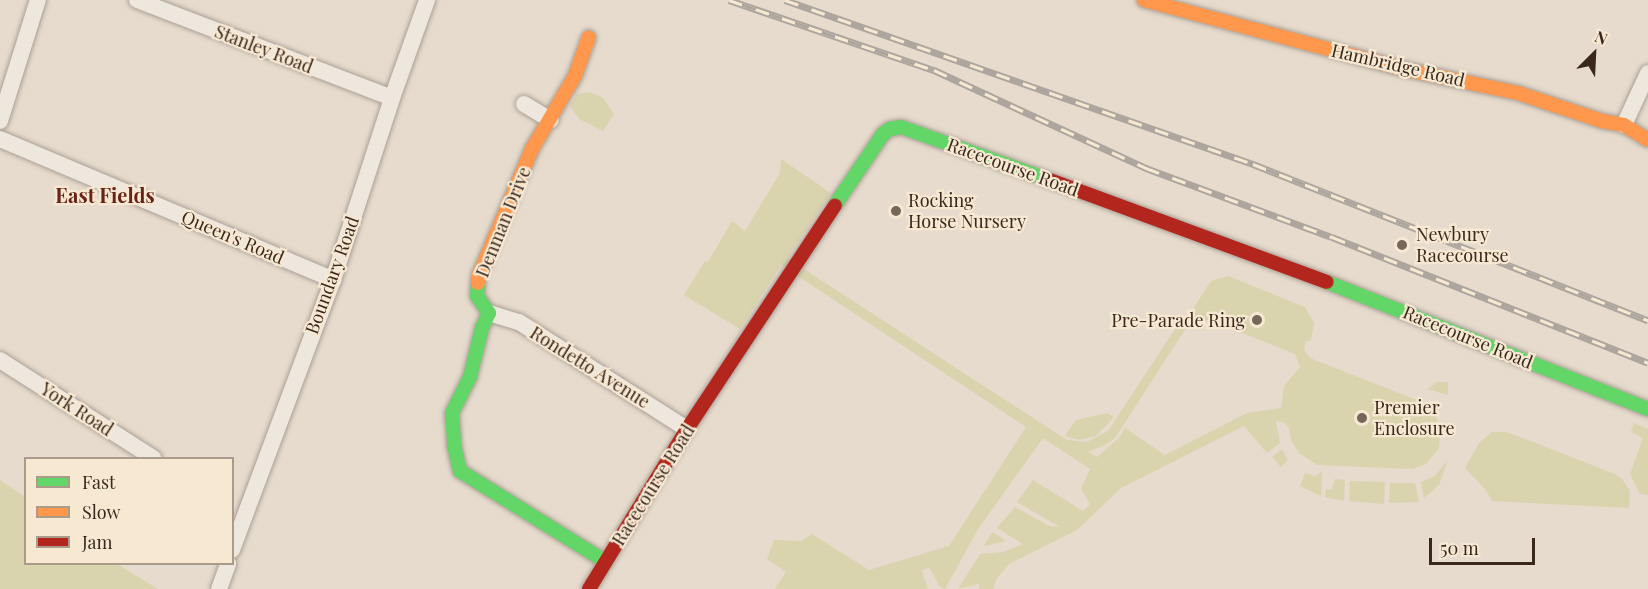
<!DOCTYPE html>
<style>
body{margin:0}
#map{position:relative;width:1648px;height:589px;overflow:hidden;background:#e6dbcc;font-family:"Playfair Display",serif}
div>[style]{position:absolute}
.green>*{inset:0;background:#d9d4ae}
.roads{filter:drop-shadow(0 0 2px #aba096) drop-shadow(0 0 2px #aba096)}
.street>*{height:16px;margin:-8px;padding:0 8px;transform-origin:8px;border-radius:8px;background:#ede7de}
.fast>*{height:14px;margin:-7px;padding:0 7px;transform-origin:7px;border-radius:7px;background:#63d668}
.slow>*{height:14px;margin:-7px;padding:0 7px;transform-origin:7px;border-radius:7px;background:#ff974d}
.jam>*{height:14px;margin:-7px;padding:0 7px;transform-origin:7px;border-radius:7px;background:#b3261e}
.rail>*{height:7px;margin-top:-3.5px;transform-origin:0;background:repeating-linear-gradient(90deg,#f7e8d2 0 14px,#aca69e 0 28px);box-sizing:border-box;border-block:2px solid #aca69e}
.dots>*{width:16px;height:16px;translate:-50% -50%;box-sizing:border-box;border:3px solid #f7e8d2;border-radius:50%}
span{translate:-50% -50%;white-space:nowrap;text-align:center;line-height:1.15;-webkit-text-stroke:4.5px #f7e8d2;paint-order:stroke}
.street-label{font-size:18px;color:#3a281d}
.poi-label{font-size:18px;color:#3a281d}
.left{translate:0 -50%;text-align:left}
.right{translate:-100% -50%;text-align:right}
.neighbourhood-label{font-size:20px;color:#69221a;font-weight:700}
.legend{position:absolute;left:24px;top:457px;width:210px;height:108px;box-sizing:border-box;background:#f7e8d2;border:2px solid #ab9b8a;margin:0;padding:8px 10px;list-style:none;font-size:18px;color:#3a281d}
.legend li{display:flex;align-items:center;gap:12px;height:30px}
.legend b{width:30px;border:2px solid #ab9b8a}
.north{position:absolute;left:1564px;top:24px;width:60px;height:60px;-webkit-text-stroke:4px #f7e8d2;paint-order:stroke;rotate:24deg;font-size:16px;font-weight:700;line-height:24px;text-align:center;color:#3a281d}
.north::after{content:'';display:block;margin:auto;width:21px;height:27px;background:#3a281d;clip-path:polygon(50% 0,100% 100%,50% 72%,0 100%)}
.scale{position:absolute;left:1429px;top:538px;width:106px;height:27px;box-sizing:border-box;border:3px solid #3a281d;border-top:0;padding-left:8px;font-size:18px;line-height:21px;white-space:nowrap;color:#3a281d;-webkit-text-stroke:4px #f7e8d2;paint-order:stroke}
</style>
<div id="map">
<div class="green">
<div style="clip-path:polygon(590px 92px,603px 98px,614px 114px,603px 131px,579px 119px,570px 106px,577px 94px)"></div>
<div style="clip-path:polygon(evenodd,781px 159px,831px 193px,787px 258px,1067px 440px,1087px 442px,1108px 431px,1181px 320px,1187px 317px,1187px 314px,1189px 315px,1211px 281px,1228px 276px,1305px 307px,1314px 323px,1311px 341px,1306px 341px,1304px 350px,1310px 358px,1419px 401px,1432px 409px,1441px 427px,1439px 448px,1426px 464px,1413px 469px,1317px 465px,1299px 453px,1292px 442px,1288px 426px,1283px 422px,1276px 421px,1280px 443px,1267px 453px,1244px 426px,1121px 488px,1077px 530px,1009px 564px,997px 578px,993px 589px,979px 589px,979px 584px,958px 589px,980px 554px,1003px 552px,1023px 544px,997px 528px,1015px 507px,1049px 526px,1060px 527px,1017px 502px,1033px 480px,1083px 511px,1090px 504px,1081px 489px,1090px 469px,1043px 438px,978px 529px,945px 589px,940px 587px,929px 567px,922px 571px,928px 589px,775px 589px,786px 572px,767px 559px,774px 540px,801px 541px,812px 534px,869px 570px,949px 546px,1026px 427px,781px 265px,740px 329px,684px 295px,705px 261px,708px 262px,732px 221px,745px 231px,780px 173px,781px 159px,1203px 320px,1210px 320px,1295px 354px,1300px 367px,1284px 386px,1281px 408px,1247px 413px,1165px 455px,1125px 428px,1119px 438px,1097px 457px,1088px 452px,1105px 445px,1115px 438px,1186px 328px,1203px 320px)"></div>
<div style="clip-path:polygon(1437px 382px,1448px 382px,1448px 395px,1427px 389px)"></div>
<div style="clip-path:polygon(1107px 413px,1114px 417px,1096px 436px,1080px 440px,1065px 436px,1076px 420px)"></div>
<div style="clip-path:polygon(1634px 423px,1648px 429px,1648px 495px,1640px 494px,1630px 474px,1643px 438px,1631px 432px)"></div>
<div style="clip-path:polygon(1492px 432px,1507px 432px,1615px 474px,1622px 479px,1630px 491px,1629px 508px,1492px 501px,1486px 490px,1465px 468px,1479px 443px)"></div>
<div style="clip-path:polygon(1282px 449px,1288px 460px,1281px 467px,1272px 457px)"></div>
<div style="clip-path:polygon(1448px 460px,1439px 485px,1424px 498px,1421px 482px,1435px 476px)"></div>
<div style="clip-path:polygon(1322px 471px,1321px 496px,1300px 486px,1305px 473px,1315px 476px)"></div>
<div style="clip-path:polygon(1335px 479px,1345px 480px,1344px 501px,1325px 497px,1326px 489px,1331px 490px)"></div>
<div style="clip-path:polygon(0 480px,25px 497px,26px 564px,117px 564px,158px 589px,0 589px)"></div>
<div style="clip-path:polygon(1350px 481px,1385px 482px,1384px 504px,1349px 501px)"></div>
<div style="clip-path:polygon(1390px 483px,1415px 483px,1419px 502px,1389px 503px)"></div>
<div style="clip-path:polygon(993px 532px,1006px 541px,984px 546px,989px 537px)"></div>
</div>
<div class="roads">
<div class="street">
<div style="left:137px;top:0;width:273px;rotate:21deg"></div>
<div style="left:524px;top:104px;width:31px;rotate:31deg"></div>
<div style="left:0;top:121px;width:127px;rotate:-72.6deg"></div>
<div style="left:1624px;top:125px;width:57px;rotate:-65.2deg"></div>
<div style="left:0;top:139px;width:362px;rotate:22.9deg"></div>
<div style="left:489px;top:313px;width:31px;rotate:17deg"></div>
<div style="left:519px;top:322px;width:199px;rotate:32.5deg"></div>
<div style="left:0;top:360px;width:182px;rotate:32.6deg"></div>
<div style="left:232px;top:550px;width:288px;rotate:-69.5deg"></div>
<div style="left:333px;top:280px;width:191px;rotate:-72deg"></div>
<div style="left:392px;top:98px;width:104px;rotate:-70.3deg"></div>
<div style="left:219px;top:589px;width:27px;rotate:-70deg"></div>
</div>
<div class="fast">
<div style="left:835px;top:205px;width:86px;rotate:-55.9deg"></div>
<div style="left:883px;top:134px;width:9px;rotate:-36deg"></div>
<div style="left:890px;top:129px;width:11px;rotate:-10deg"></div>
<div style="left:901px;top:127px;width:155px;rotate:19.6deg"></div>
<div style="left:1327px;top:282px;width:345px;rotate:21.6deg"></div>
<div style="left:478px;top:283px;width:13px;rotate:94deg"></div>
<div style="left:477px;top:296px;width:21px;rotate:55deg"></div>
<div style="left:489px;top:313px;width:17px;rotate:115deg"></div>
<div style="left:482px;top:328px;width:50px;rotate:103.8deg"></div>
<div style="left:470px;top:377px;width:40px;rotate:116.6deg"></div>
<div style="left:452px;top:413px;width:32px;rotate:86deg"></div>
<div style="left:454px;top:445px;width:27px;rotate:77deg"></div>
<div style="left:460px;top:471px;width:172px;rotate:31.9deg"></div>
</div>
<div class="slow">
<div style="left:1144px;top:0;width:273px;rotate:14.9deg"></div>
<div style="left:1408px;top:70px;width:112px;rotate:11.8deg"></div>
<div style="left:1518px;top:93px;width:89px;rotate:18.4deg"></div>
<div style="left:1602px;top:121px;width:22px;rotate:10deg"></div>
<div style="left:1624px;top:125px;width:28px;rotate:32deg"></div>
<div style="left:478px;top:283px;width:8px;rotate:-83deg"></div>
<div style="left:479px;top:275px;width:137px;rotate:-67.2deg"></div>
<div style="left:532px;top:149px;width:85px;rotate:-59.5deg"></div>
<div style="left:575px;top:76px;width:41px;rotate:-70.3deg"></div>
</div>
<div class="jam">
<div style="left:1047px;top:179px;width:298px;rotate:20.2deg"></div>
<div style="left:589px;top:589px;width:188px;rotate:-58.5deg"></div>
<div style="left:687px;top:429px;width:268px;rotate:-56.5deg"></div>
</div>
</div>
<div class="rail">
<div style="left:729px;top:0;width:217px;rotate:18.9deg"></div>
<div style="left:934px;top:70px;width:234px;rotate:24.8deg"></div>
<div style="left:1146px;top:168px;width:198px;rotate:20.4deg"></div>
<div style="left:1332px;top:237px;width:340px;rotate:21.7deg"></div>
<div style="left:785px;top:0;width:496px;rotate:19.3deg"></div>
<div style="left:1253px;top:164px;width:425px;rotate:21.6deg"></div>
</div>
<div class="dots">
<div style="left:896px;top:211px;background:#76675a"></div>
<div style="left:1402px;top:245px;background:#76675a"></div>
<div style="left:1257px;top:320px;background:#76675a"></div>
<div style="left:1362px;top:418px;background:#76675a"></div>
</div>
<div class="street-label">
<span style="left:264px;top:49px;rotate:21deg">Stanley Road</span>
<span style="left:1398px;top:65px;rotate:13deg">Hambridge Road</span>
<span style="left:1013px;top:167px;rotate:20deg">Racecourse Road</span>
<span style="left:503px;top:222px;rotate:-68deg">Denman Drive</span>
<span style="left:233px;top:237px;rotate:23deg">Queen's Road</span>
<span style="left:332px;top:275px;rotate:-70deg">Boundary Road</span>
<span style="left:1468px;top:337px;rotate:22deg">Racecourse Road</span>
<span style="left:590px;top:367px;rotate:32deg">Rondetto Avenue</span>
<span style="left:77px;top:409px;rotate:33deg">York Road</span>
<span style="left:653px;top:485px;rotate:-58deg">Racecourse Road</span>
</div>
<div class="poi-label">
<span class="left" style="left:908px;top:211px">Rocking<br>Horse Nursery</span>
<span class="left" style="left:1416px;top:245px">Newbury<br>Racecourse</span>
<span class="right" style="left:1245px;top:320px">Pre-Parade Ring</span>
<span class="left" style="left:1374px;top:418px">Premier<br>Enclosure</span>
</div>
<div class="neighbourhood-label">
<span style="left:105px;top:194px">East Fields</span>
</div>
<ul class="legend">
<li><b style="height:8px;background:#63d668"></b>Fast</li>
<li><b style="height:8px;background:#ff974d"></b>Slow</li>
<li><b style="height:8px;background:#b3261e"></b>Jam</li>
</ul>
<div class="north">N</div>
<div class="scale">50 m</div>
</div>
